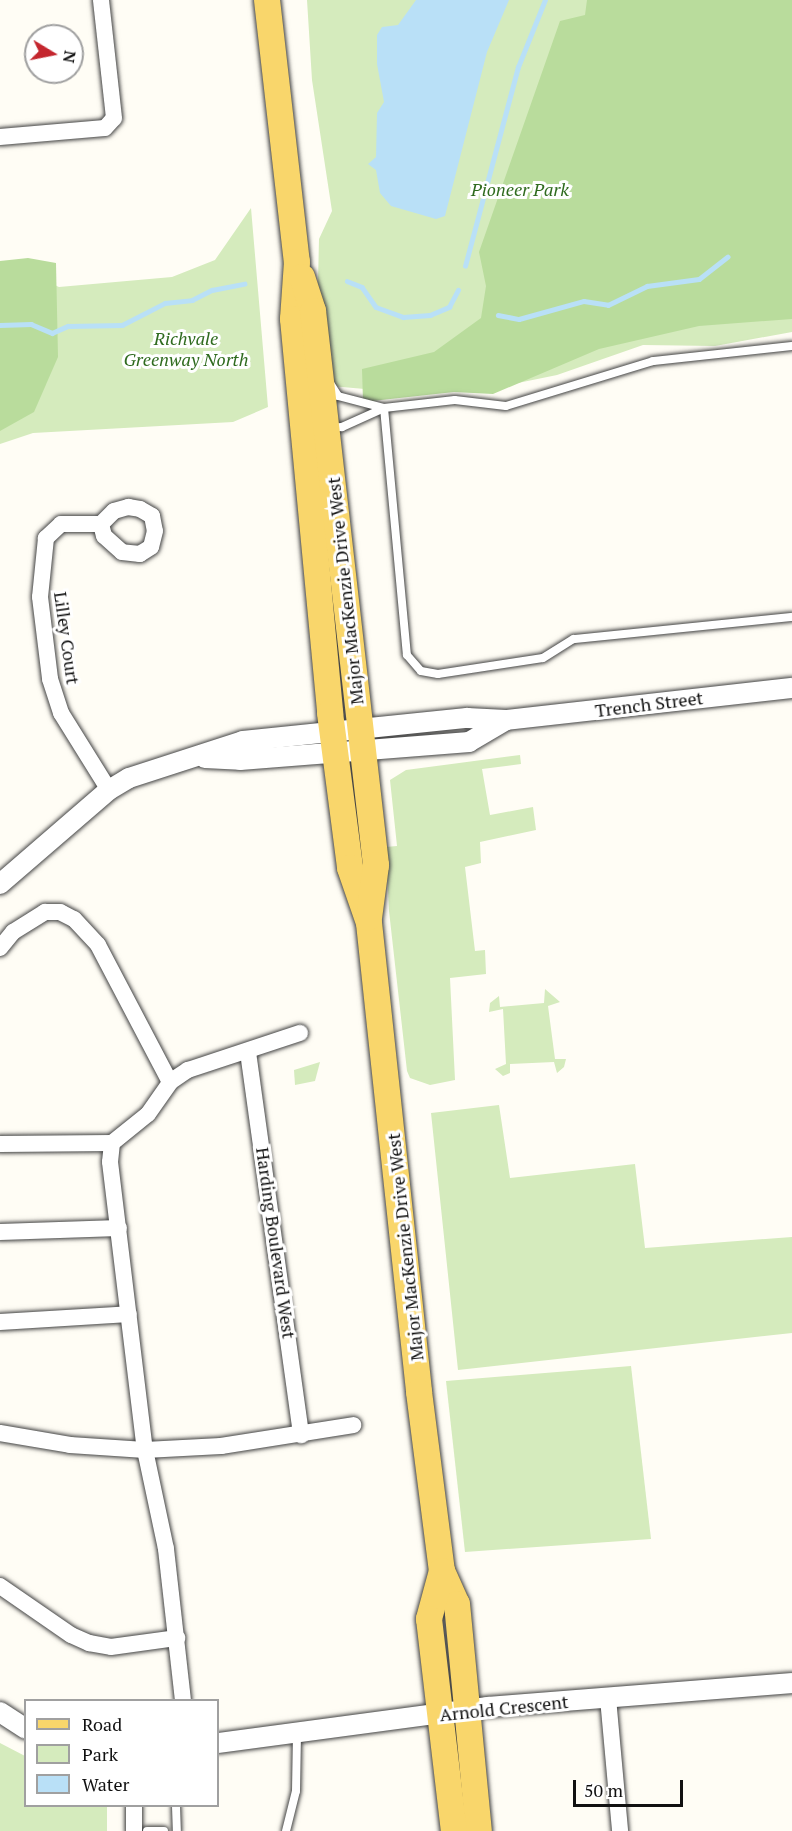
<!DOCTYPE html>
<style>
body{margin:0}
#map{position:relative;width:792px;height:1831px;overflow:hidden;background:#fffdf5;font-family:"PT Serif",serif}
div>[style]{position:absolute}
.green>*{inset:0;background:#d5ebbd}
.forest>*{inset:0;background:#b9dc9c}
.water>*{inset:0;background:#b9e0f7}
.stream>*{height:4.5px;margin:-2.25px;padding:0 2.25px;transform-origin:2.25px;border-radius:2.25px;background:#b9e0f7}
.roads{filter:drop-shadow(0 0 2px #444) drop-shadow(0 0 2px #444)}
.service>*{height:8px;margin:-4px;padding:0 4px;transform-origin:4px;border-radius:4px;background:#fff}
.minor>*{height:16px;margin:-8px;padding:0 8px;transform-origin:8px;border-radius:8px;background:#fff}
.tertiary>*{height:20px;margin:-10px;padding:0 10px;transform-origin:10px;border-radius:10px;background:#fff}
.primary>*{height:26px;margin:-13px;padding:0 13px;transform-origin:13px;border-radius:13px;background:#f9d66b}
span{translate:-50% -50%;white-space:nowrap;text-align:center;line-height:1.15;-webkit-text-stroke:6px #fff;paint-order:stroke}
.park-label{font-size:18px;color:#2f6b1f;font-style:italic}
.street-label{font-size:18px;color:#111}
.legend{position:absolute;left:24px;top:1699px;width:195px;height:108px;box-sizing:border-box;background:#fff;border:2px solid #a0a0a0;margin:0;padding:8px 10px;list-style:none;font-size:18px;color:#111}
.legend li{display:flex;align-items:center;gap:12px;height:30px}
.legend b{width:30px;border:2px solid #a0a0a0}
.north{position:absolute;left:24px;top:24px;width:60px;height:60px;box-sizing:border-box;background:#fff;border:2px solid #a0a0a0;border-radius:50%;rotate:100deg;font-size:16px;font-weight:700;line-height:24px;text-align:center;color:#111}
.north::after{content:'';display:block;margin:auto;width:21px;height:27px;background:#c4262e;clip-path:polygon(50% 0,100% 100%,50% 72%,0 100%)}
.scale{position:absolute;left:573px;top:1780px;width:110px;height:27px;box-sizing:border-box;border:3px solid #111;border-top:0;padding-left:8px;font-size:18px;line-height:21px;white-space:nowrap;color:#111;-webkit-text-stroke:4px #fff;paint-order:stroke}
</style>
<div id="map">
<div class="green">
<div style="clip-path:polygon(307px 0,792px 0,792px 332px,715px 346px,643px 345px,557px 375px,489px 389px,387px 391px,331px 386px,317px 325px,319px 239px,332px 211px,312px 80px)"></div>
<div style="clip-path:polygon(251px 208px,268px 407px,233px 422px,33px 433px,0 444px,0 262px,59px 287px,172px 277px,215px 260px)"></div>
<div style="clip-path:polygon(520px 755px,521px 764px,482px 769px,490px 815px,533px 807px,536px 830px,480px 842px,481px 863px,465px 867px,475px 951px,485px 950px,486px 974px,450px 978px,455px 1080px,430px 1085px,410px 1078px,407px 1071px,389px 911px,386px 847px,397px 846px,390px 780px,406px 770px)"></div>
<div style="clip-path:polygon(545px 989px,560px 1002px,548px 1006px,555px 1059px,566px 1059px,564px 1067px,557px 1073px,554px 1062px,510px 1064px,510px 1073px,503px 1076px,495px 1069px,506px 1064px,503px 1009px,489px 1012px,490px 1003px,499px 996px,500px 1007px,544px 1003px)"></div>
<div style="clip-path:polygon(320px 1062px,315px 1081px,295px 1085px,294px 1070px)"></div>
<div style="clip-path:polygon(499px 1105px,510px 1178px,635px 1164px,645px 1248px,792px 1237px,792px 1333px,458px 1370px,431px 1113px)"></div>
<div style="clip-path:polygon(631px 1366px,651px 1539px,465px 1552px,446px 1381px)"></div>
<div style="clip-path:polygon(0 1743px,25px 1756px,26px 1806px,107px 1806px,107px 1831px,0 1831px)"></div>
</div>
<div class="forest">
<div style="clip-path:polygon(587px 0,792px 0,792px 319px,699px 326px,599px 349px,493px 394px,454px 392px,363px 402px,362px 369px,434px 352px,481px 318px,486px 286px,479px 252px,560px 21px,585px 15px)"></div>
<div style="clip-path:polygon(28px 258px,56px 263px,58px 357px,34px 412px,0 431px,0 261px)"></div>
</div>
<div class="water">
<div style="clip-path:polygon(416px 0,509px 0,487px 52px,445px 216px,436px 219px,391px 206px,380px 193px,376px 170px,368px 164px,376px 157px,377px 113px,384px 102px,377px 64px,377px 35px,382px 27px,398px 25px)"></div>
</div>
<div class="stream">
<div style="left:465px;top:266px;width:206px;rotate:-75.1deg"></div>
<div style="left:518px;top:67px;width:72px;rotate:-68.1deg"></div>
<div style="left:347px;top:281px;width:16px;rotate:22deg"></div>
<div style="left:362px;top:287px;width:24px;rotate:55deg"></div>
<div style="left:376px;top:307px;width:29px;rotate:20deg"></div>
<div style="left:403px;top:317px;width:27px;rotate:-4deg"></div>
<div style="left:430px;top:315px;width:21px;rotate:-23deg"></div>
<div style="left:449px;top:307px;width:19px;rotate:-62deg"></div>
<div style="left:498px;top:315px;width:21px;rotate:11deg"></div>
<div style="left:519px;top:319px;width:67px;rotate:-15.5deg"></div>
<div style="left:584px;top:301px;width:24px;rotate:9deg"></div>
<div style="left:608px;top:305px;width:43px;rotate:-26deg"></div>
<div style="left:647px;top:286px;width:52px;rotate:-7.7deg"></div>
<div style="left:699px;top:279px;width:36px;rotate:-38deg"></div>
<div style="left:0;top:325px;width:31px;rotate:-2deg"></div>
<div style="left:31px;top:324px;width:23px;rotate:23deg"></div>
<div style="left:52px;top:333px;width:17px;rotate:-24deg"></div>
<div style="left:68px;top:326px;width:54px;rotate:-1.1deg"></div>
<div style="left:122px;top:325px;width:48px;rotate:-27.1deg"></div>
<div style="left:165px;top:303px;width:27px;rotate:-6deg"></div>
<div style="left:192px;top:300px;width:22px;rotate:-27deg"></div>
<div style="left:212px;top:290px;width:33px;rotate:-11deg"></div>
</div>
<div class="roads">
<div class="service">
<div style="left:330px;top:383px;width:15px;rotate:58deg"></div>
<div style="left:338px;top:396px;width:48px;rotate:14.6deg"></div>
<div style="left:384px;top:408px;width:248px;rotate:84.7deg"></div>
<div style="left:407px;top:655px;width:21px;rotate:49deg"></div>
<div style="left:421px;top:671px;width:17px;rotate:10deg"></div>
<div style="left:438px;top:674px;width:106px;rotate:-8.7deg"></div>
<div style="left:543px;top:658px;width:36px;rotate:-32deg"></div>
<div style="left:574px;top:639px;width:219px;rotate:-5.8deg"></div>
<div style="left:328px;top:428px;width:14px;rotate:-4deg"></div>
<div style="left:342px;top:427px;width:46px;rotate:-24.3deg"></div>
<div style="left:384px;top:408px;width:71px;rotate:-6.4deg"></div>
<div style="left:455px;top:400px;width:51px;rotate:6.7deg"></div>
<div style="left:506px;top:406px;width:154px;rotate:-17deg"></div>
<div style="left:653px;top:361px;width:140px;rotate:-6.2deg"></div>
<div style="left:176px;top:1806px;width:25px;rotate:88deg"></div>
<div style="left:147px;top:1831px;width:17px"></div>
<div style="left:286px;top:1831px;width:41px;rotate:-76deg"></div>
<div style="left:296px;top:1791px;width:57px;rotate:-89deg"></div>
</div>
<div class="minor">
<div style="left:0;top:137px;width:105px;rotate:-4.9deg"></div>
<div style="left:105px;top:128px;width:13px;rotate:-48deg"></div>
<div style="left:114px;top:118px;width:119px;rotate:-96.3deg"></div>
<div style="left:101px;top:524px;width:18px;rotate:-45deg"></div>
<div style="left:114px;top:511px;width:15px;rotate:-16deg"></div>
<div style="left:128px;top:507px;width:12px;rotate:9deg"></div>
<div style="left:140px;top:509px;width:14px;rotate:30deg"></div>
<div style="left:152px;top:516px;width:15px;rotate:79deg"></div>
<div style="left:155px;top:531px;width:16px;rotate:104deg"></div>
<div style="left:151px;top:547px;width:13px;rotate:148deg"></div>
<div style="left:140px;top:554px;width:18px;rotate:-174deg"></div>
<div style="left:122px;top:552px;width:24px;rotate:-138deg"></div>
<div style="left:104px;top:536px;width:12px;rotate:-104deg"></div>
<div style="left:101px;top:524px;width:40px;rotate:180deg"></div>
<div style="left:61px;top:524px;width:21px;rotate:137deg"></div>
<div style="left:46px;top:538px;width:59px;rotate:95.8deg"></div>
<div style="left:40px;top:597px;width:83px;rotate:83deg"></div>
<div style="left:50px;top:679px;width:36px;rotate:72deg"></div>
<div style="left:61px;top:713px;width:91px;rotate:58.1deg"></div>
<div style="left:0;top:948px;width:21px;rotate:-51deg"></div>
<div style="left:13px;top:932px;width:38px;rotate:-32deg"></div>
<div style="left:45px;top:912px;width:15px"></div>
<div style="left:60px;top:912px;width:16px;rotate:27deg"></div>
<div style="left:74px;top:919px;width:35px;rotate:47deg"></div>
<div style="left:98px;top:945px;width:155px;rotate:62.3deg"></div>
<div style="left:248px;top:1052px;width:387px;rotate:82.1deg"></div>
<div style="left:112px;top:1143px;width:19px;rotate:96deg"></div>
<div style="left:110px;top:1162px;width:290px;rotate:83.1deg"></div>
<div style="left:145px;top:1450px;width:101px;rotate:78deg"></div>
<div style="left:166px;top:1549px;width:152px;rotate:83.6deg"></div>
<div style="left:0;top:1144px;width:112px;rotate:-0.5deg"></div>
<div style="left:112px;top:1143px;width:46px;rotate:-38.9deg"></div>
<div style="left:148px;top:1114px;width:39px;rotate:-55deg"></div>
<div style="left:170px;top:1082px;width:22px;rotate:-34deg"></div>
<div style="left:188px;top:1070px;width:118px;rotate:-18.3deg"></div>
<div style="left:0;top:1232px;width:119px;rotate:-1.9deg"></div>
<div style="left:0;top:1322px;width:129px;rotate:-3.5deg"></div>
<div style="left:0;top:1433px;width:71px;rotate:9.7deg"></div>
<div style="left:70px;top:1445px;width:75px;rotate:3.8deg"></div>
<div style="left:145px;top:1450px;width:76px;rotate:-3deg"></div>
<div style="left:221px;top:1446px;width:134px;rotate:-9deg"></div>
<div style="left:0;top:1586px;width:86px;rotate:34.6deg"></div>
<div style="left:71px;top:1635px;width:20px;rotate:24deg"></div>
<div style="left:89px;top:1643px;width:22px;rotate:10deg"></div>
<div style="left:111px;top:1647px;width:67px;rotate:-7.8deg"></div>
<div style="left:608px;top:1698px;width:134px;rotate:84.8deg"></div>
<div style="left:134px;top:1831px;width:25px;rotate:-90deg"></div>
</div>
<div class="tertiary">
<div style="left:205px;top:758px;width:35px;rotate:3deg"></div>
<div style="left:240px;top:760px;width:230px;rotate:-4.5deg"></div>
<div style="left:469px;top:742px;width:43px;rotate:-30.7deg"></div>
<div style="left:0;top:884px;width:144px;rotate:-40.8deg"></div>
<div style="left:109px;top:790px;width:23px;rotate:-31deg"></div>
<div style="left:129px;top:778px;width:120px;rotate:-18deg"></div>
<div style="left:243px;top:741px;width:225px;rotate:-5.9deg"></div>
<div style="left:467px;top:718px;width:39px;rotate:3deg"></div>
<div style="left:506px;top:720px;width:288px;rotate:-6.4deg"></div>
<div style="left:0;top:1712px;width:31px;rotate:33deg"></div>
<div style="left:218px;top:1743px;width:272px;rotate:-7.6deg"></div>
<div style="left:488px;top:1707px;width:305px;rotate:-4.5deg"></div>
</div>
<div class="primary">
<div style="left:267px;top:0;width:264px;rotate:83.5deg"></div>
<div style="left:297px;top:262px;width:57px;rotate:94deg"></div>
<div style="left:293px;top:319px;width:396px;rotate:84.6deg"></div>
<div style="left:330px;top:713px;width:156px;rotate:82.6deg"></div>
<div style="left:350px;top:868px;width:58px;rotate:70.9deg"></div>
<div style="left:369px;top:923px;width:472px;rotate:83.9deg"></div>
<div style="left:419px;top:1392px;width:180px;rotate:82.7deg"></div>
<div style="left:442px;top:1571px;width:36px;rotate:66deg"></div>
<div style="left:457px;top:1604px;width:228px;rotate:84.5deg"></div>
<div style="left:302px;top:277px;width:36px;rotate:72deg"></div>
<div style="left:313px;top:311px;width:558px;rotate:83.51deg"></div>
<div style="left:376px;top:865px;width:53px;rotate:97.5deg"></div>
<div style="left:442px;top:1571px;width:50px;rotate:105.2deg"></div>
<div style="left:429px;top:1619px;width:213px;rotate:83.3deg"></div>
</div>
</div>
<div class="park-label">
<span style="left:520px;top:189px">Pioneer Park</span>
<span style="left:186px;top:349px">Richvale<br>Greenway North</span>
</div>
<div class="street-label">
<span style="left:345px;top:591px;rotate:-96deg">Major MacKenzie Drive West</span>
<span style="left:67px;top:638px;rotate:82deg">Lilley Court</span>
<span style="left:649px;top:704px;rotate:-7deg">Trench Street</span>
<span style="left:276px;top:1243px;rotate:82deg">Harding Boulevard West</span>
<span style="left:405px;top:1247px;rotate:-96deg">Major MacKenzie Drive West</span>
<span style="left:504px;top:1708px;rotate:-6deg">Arnold Crescent</span>
</div>
<ul class="legend">
<li><b style="height:8px;background:#f9d66b"></b>Road</li>
<li><b style="height:16px;background:#d5ebbd"></b>Park</li>
<li><b style="height:16px;background:#b9e0f7"></b>Water</li>
</ul>
<div class="north">N</div>
<div class="scale">50 m</div>
</div>
